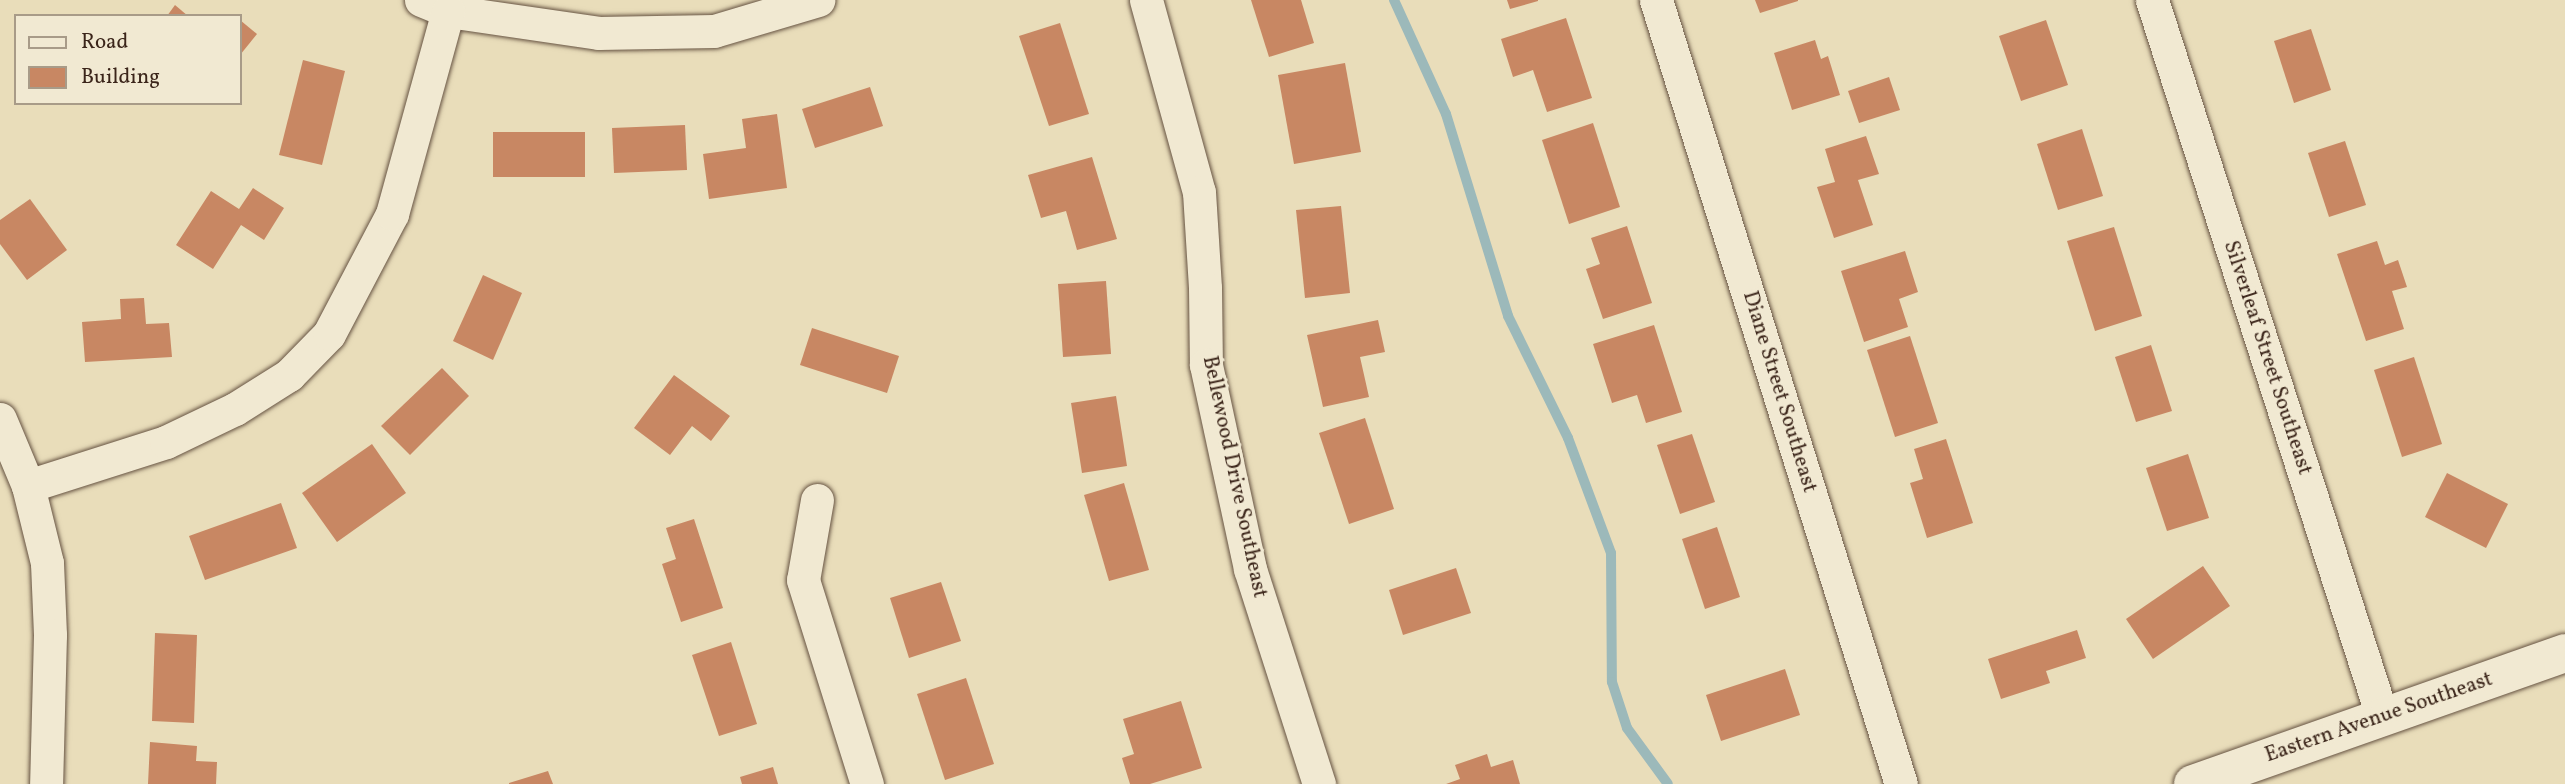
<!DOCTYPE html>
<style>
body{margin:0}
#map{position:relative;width:2565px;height:784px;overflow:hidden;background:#e9ddba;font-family:Vollkorn,serif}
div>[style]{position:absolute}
.stream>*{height:10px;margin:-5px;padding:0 5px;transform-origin:5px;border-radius:5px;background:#9cb9ba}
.building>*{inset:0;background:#c88763}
.roads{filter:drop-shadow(0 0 2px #665342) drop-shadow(0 0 2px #665342)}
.minor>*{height:33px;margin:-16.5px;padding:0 16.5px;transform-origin:16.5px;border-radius:16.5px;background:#f1e9d2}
.tertiary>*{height:38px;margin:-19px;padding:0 19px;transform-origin:19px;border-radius:19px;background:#f1e9d2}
span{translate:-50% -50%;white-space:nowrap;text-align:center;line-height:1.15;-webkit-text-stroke:6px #f1e9d2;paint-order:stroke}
.street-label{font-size:21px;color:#3b251a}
.legend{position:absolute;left:14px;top:14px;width:228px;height:91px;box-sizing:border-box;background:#f1e9d2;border:2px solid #a89b88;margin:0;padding:9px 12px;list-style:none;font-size:21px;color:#3b251a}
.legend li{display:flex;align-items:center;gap:14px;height:35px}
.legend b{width:35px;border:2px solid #a89b88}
</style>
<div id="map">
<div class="stream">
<div style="left:1394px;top:0;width:125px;rotate:65.5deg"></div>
<div style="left:1446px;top:114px;width:211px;rotate:72.9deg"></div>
<div style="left:1508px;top:316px;width:136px;rotate:63.8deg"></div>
<div style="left:1568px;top:438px;width:123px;rotate:69.5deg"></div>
<div style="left:1611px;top:553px;width:129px;rotate:89.6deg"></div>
<div style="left:1612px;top:682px;width:48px;rotate:71.9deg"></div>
<div style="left:1627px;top:728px;width:69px;rotate:53.8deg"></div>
</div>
<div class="building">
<div style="clip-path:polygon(1251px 0,1301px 0,1314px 43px,1269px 57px)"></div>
<div style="clip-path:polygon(1507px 0,1538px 0,1538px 1px,1510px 9px)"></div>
<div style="clip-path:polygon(1755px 0,1798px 0,1798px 1px,1760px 13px)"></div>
<div style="clip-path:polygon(175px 5px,188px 16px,167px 16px)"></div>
<div style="clip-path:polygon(1566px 18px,1592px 98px,1547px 112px,1533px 70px,1513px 77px,1501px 39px)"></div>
<div style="clip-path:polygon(240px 20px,257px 34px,240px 55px)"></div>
<div style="clip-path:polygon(2046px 20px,2068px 85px,2021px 101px,1999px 36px)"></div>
<div style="clip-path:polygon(1060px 23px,1089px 114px,1049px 126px,1019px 36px)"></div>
<div style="clip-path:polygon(2311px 29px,2331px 90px,2294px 103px,2274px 41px)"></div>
<div style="clip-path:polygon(1815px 40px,1821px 59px,1828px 56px,1840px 95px,1792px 110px,1774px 53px)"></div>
<div style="clip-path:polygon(303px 60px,345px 71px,322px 165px,279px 155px)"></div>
<div style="clip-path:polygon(1345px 63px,1361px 152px,1294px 164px,1278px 75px)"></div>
<div style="clip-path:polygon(1889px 77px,1900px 110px,1859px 123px,1848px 91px)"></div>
<div style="clip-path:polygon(870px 87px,883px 126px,815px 148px,802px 109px)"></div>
<div style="clip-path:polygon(777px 114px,787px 188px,709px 199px,703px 154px,746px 148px,742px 119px)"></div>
<div style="clip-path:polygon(1593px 123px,1620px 207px,1569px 224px,1542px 140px)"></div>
<div style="clip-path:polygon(685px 125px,687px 170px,614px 173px,612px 128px)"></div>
<div style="clip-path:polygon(2082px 129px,2103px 196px,2058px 210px,2037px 144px)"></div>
<div style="clip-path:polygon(493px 132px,585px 132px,585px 177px,493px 177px)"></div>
<div style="clip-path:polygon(1866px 136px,1879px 174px,1858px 180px,1873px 225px,1834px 238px,1817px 187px,1835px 182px,1825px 149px)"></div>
<div style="clip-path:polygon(2345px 141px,2366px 205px,2329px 217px,2308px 153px)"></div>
<div style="clip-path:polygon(1092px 157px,1117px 239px,1077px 250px,1066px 211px,1041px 218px,1028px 175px)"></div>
<div style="clip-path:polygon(253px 188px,284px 208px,264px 240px,241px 225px,213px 269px,176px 245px,211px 191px,239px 209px)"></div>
<div style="clip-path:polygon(30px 199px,67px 250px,27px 280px,0 244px,0 220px)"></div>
<div style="clip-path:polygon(1341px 206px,1350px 293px,1305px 298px,1296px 210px)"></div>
<div style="clip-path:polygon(1627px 226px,1652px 303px,1603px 319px,1586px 269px,1600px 264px,1591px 238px)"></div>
<div style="clip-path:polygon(2114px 227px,2142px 316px,2095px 331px,2067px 241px)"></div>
<div style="clip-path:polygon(2377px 241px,2385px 265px,2398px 260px,2407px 287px,2392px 291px,2404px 329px,2366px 341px,2337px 254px)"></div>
<div style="clip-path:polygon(1905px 251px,1918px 292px,1899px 299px,1908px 327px,1864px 342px,1841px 271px)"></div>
<div style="clip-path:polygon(483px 275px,522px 293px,493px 360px,453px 341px)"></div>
<div style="clip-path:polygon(1106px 281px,1111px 354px,1063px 357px,1058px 284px)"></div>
<div style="clip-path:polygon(144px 298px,146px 324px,169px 323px,172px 357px,85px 362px,82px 322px,121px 319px,120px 299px)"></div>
<div style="clip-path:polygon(1378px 320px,1385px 352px,1360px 357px,1369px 397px,1323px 407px,1307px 335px)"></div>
<div style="clip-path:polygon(1654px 325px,1682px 412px,1646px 423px,1637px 395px,1612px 403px,1593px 344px)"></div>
<div style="clip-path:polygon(812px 328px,899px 356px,887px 393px,800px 365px)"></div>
<div style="clip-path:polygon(1910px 336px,1938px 423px,1895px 437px,1867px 350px)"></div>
<div style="clip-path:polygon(2151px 345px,2172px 411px,2136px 422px,2115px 357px)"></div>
<div style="clip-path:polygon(2414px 357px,2442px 444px,2402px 457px,2374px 370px)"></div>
<div style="clip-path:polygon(442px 368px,469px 396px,410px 455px,381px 426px)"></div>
<div style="clip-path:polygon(674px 375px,730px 416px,711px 441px,692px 426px,670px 455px,634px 428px)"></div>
<div style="clip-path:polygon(1116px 396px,1127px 466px,1082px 473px,1071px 403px)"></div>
<div style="clip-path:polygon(1365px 418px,1394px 509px,1349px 524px,1319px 433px)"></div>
<div style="clip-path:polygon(1692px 434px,1715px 502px,1680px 514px,1657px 445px)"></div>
<div style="clip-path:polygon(1946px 439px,1973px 523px,1927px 538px,1910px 483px,1923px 479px,1914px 449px)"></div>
<div style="clip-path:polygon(372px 444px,406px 493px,337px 542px,302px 493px)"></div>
<div style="clip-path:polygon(2188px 454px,2209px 518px,2167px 531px,2146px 468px)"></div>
<div style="clip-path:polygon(2447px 473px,2508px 504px,2486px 548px,2425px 517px)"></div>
<div style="clip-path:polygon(1124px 483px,1149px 570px,1109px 581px,1084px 495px)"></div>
<div style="clip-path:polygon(281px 503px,297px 548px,205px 580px,189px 536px)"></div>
<div style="clip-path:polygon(694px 519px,723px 608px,681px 622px,662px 564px,676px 559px,666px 528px)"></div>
<div style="clip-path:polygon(1717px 527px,1740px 597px,1705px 609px,1682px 539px)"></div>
<div style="clip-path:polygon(2203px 566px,2230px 606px,2153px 659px,2126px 619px)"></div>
<div style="clip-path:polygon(1456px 568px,1471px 613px,1403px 635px,1389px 590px)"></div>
<div style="clip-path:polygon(941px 582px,961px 641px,909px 658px,890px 598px)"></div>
<div style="clip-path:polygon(2077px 630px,2086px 658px,2046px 671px,2050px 683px,2001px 699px,1988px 659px)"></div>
<div style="clip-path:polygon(155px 633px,197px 635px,194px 723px,152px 721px)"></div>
<div style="clip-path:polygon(731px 642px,757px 724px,719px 736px,692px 655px)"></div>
<div style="clip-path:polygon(1785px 669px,1800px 715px,1721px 741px,1706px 695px)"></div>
<div style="clip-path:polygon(966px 678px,994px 764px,945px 780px,917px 694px)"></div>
<div style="clip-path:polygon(1181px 701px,1202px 768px,1150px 784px,1130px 784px,1122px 758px,1134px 754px,1123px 719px)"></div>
<div style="clip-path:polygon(150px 742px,197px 746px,196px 761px,217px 762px,216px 784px,148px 784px)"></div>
<div style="clip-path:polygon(1487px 754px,1491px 767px,1513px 760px,1520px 784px,1446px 784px,1460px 779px,1455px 765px)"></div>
<div style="clip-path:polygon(773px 767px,778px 784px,742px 784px,740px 777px)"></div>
<div style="clip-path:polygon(548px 771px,553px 784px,509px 784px,509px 783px)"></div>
</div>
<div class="roads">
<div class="minor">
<div style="left:421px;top:0;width:29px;rotate:22deg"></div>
<div style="left:448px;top:11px;width:152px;rotate:8.3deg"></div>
<div style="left:598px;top:33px;width:116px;rotate:-1deg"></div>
<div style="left:714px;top:31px;width:109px;rotate:-16.6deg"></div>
<div style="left:1146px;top:0;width:199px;rotate:74.6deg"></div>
<div style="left:1199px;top:192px;width:96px;rotate:86.4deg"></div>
<div style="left:1205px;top:288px;width:77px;rotate:89.3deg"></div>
<div style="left:1206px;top:365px;width:209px;rotate:77.8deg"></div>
<div style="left:1250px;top:569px;width:226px;rotate:72.2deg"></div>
<div style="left:1656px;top:0;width:821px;rotate:72.65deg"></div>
<div style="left:2152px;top:0;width:752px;rotate:72.19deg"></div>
<div style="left:0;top:419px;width:73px;rotate:67.3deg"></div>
<div style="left:28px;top:486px;width:79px;rotate:76.1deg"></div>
<div style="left:47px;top:563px;width:72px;rotate:87.6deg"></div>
<div style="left:50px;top:635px;width:149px;rotate:91.5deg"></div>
<div style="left:28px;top:486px;width:145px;rotate:-17.7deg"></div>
<div style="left:166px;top:442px;width:76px;rotate:-25.6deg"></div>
<div style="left:235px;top:409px;width:64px;rotate:-32.2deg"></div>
<div style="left:289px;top:375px;width:57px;rotate:-45.7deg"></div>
<div style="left:329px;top:334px;width:136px;rotate:-62.3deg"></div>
<div style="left:392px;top:214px;width:211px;rotate:-74.6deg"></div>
<div style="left:817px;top:500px;width:81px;rotate:99.9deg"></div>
<div style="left:803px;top:580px;width:214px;rotate:72.6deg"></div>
</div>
<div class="tertiary">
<div style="left:2193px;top:784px;width:394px;rotate:-19.4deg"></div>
</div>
</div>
<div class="street-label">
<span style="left:2267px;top:358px;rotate:72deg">Silverleaf Street Southeast</span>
<span style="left:1779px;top:392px;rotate:73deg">Diane Street Southeast</span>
<span style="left:1234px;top:477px;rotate:78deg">Bellewood Drive Southeast</span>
<span style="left:2379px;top:718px;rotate:-19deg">Eastern Avenue Southeast</span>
</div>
<ul class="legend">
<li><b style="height:9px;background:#f1e9d2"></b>Road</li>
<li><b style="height:19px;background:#c88763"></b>Building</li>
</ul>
</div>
